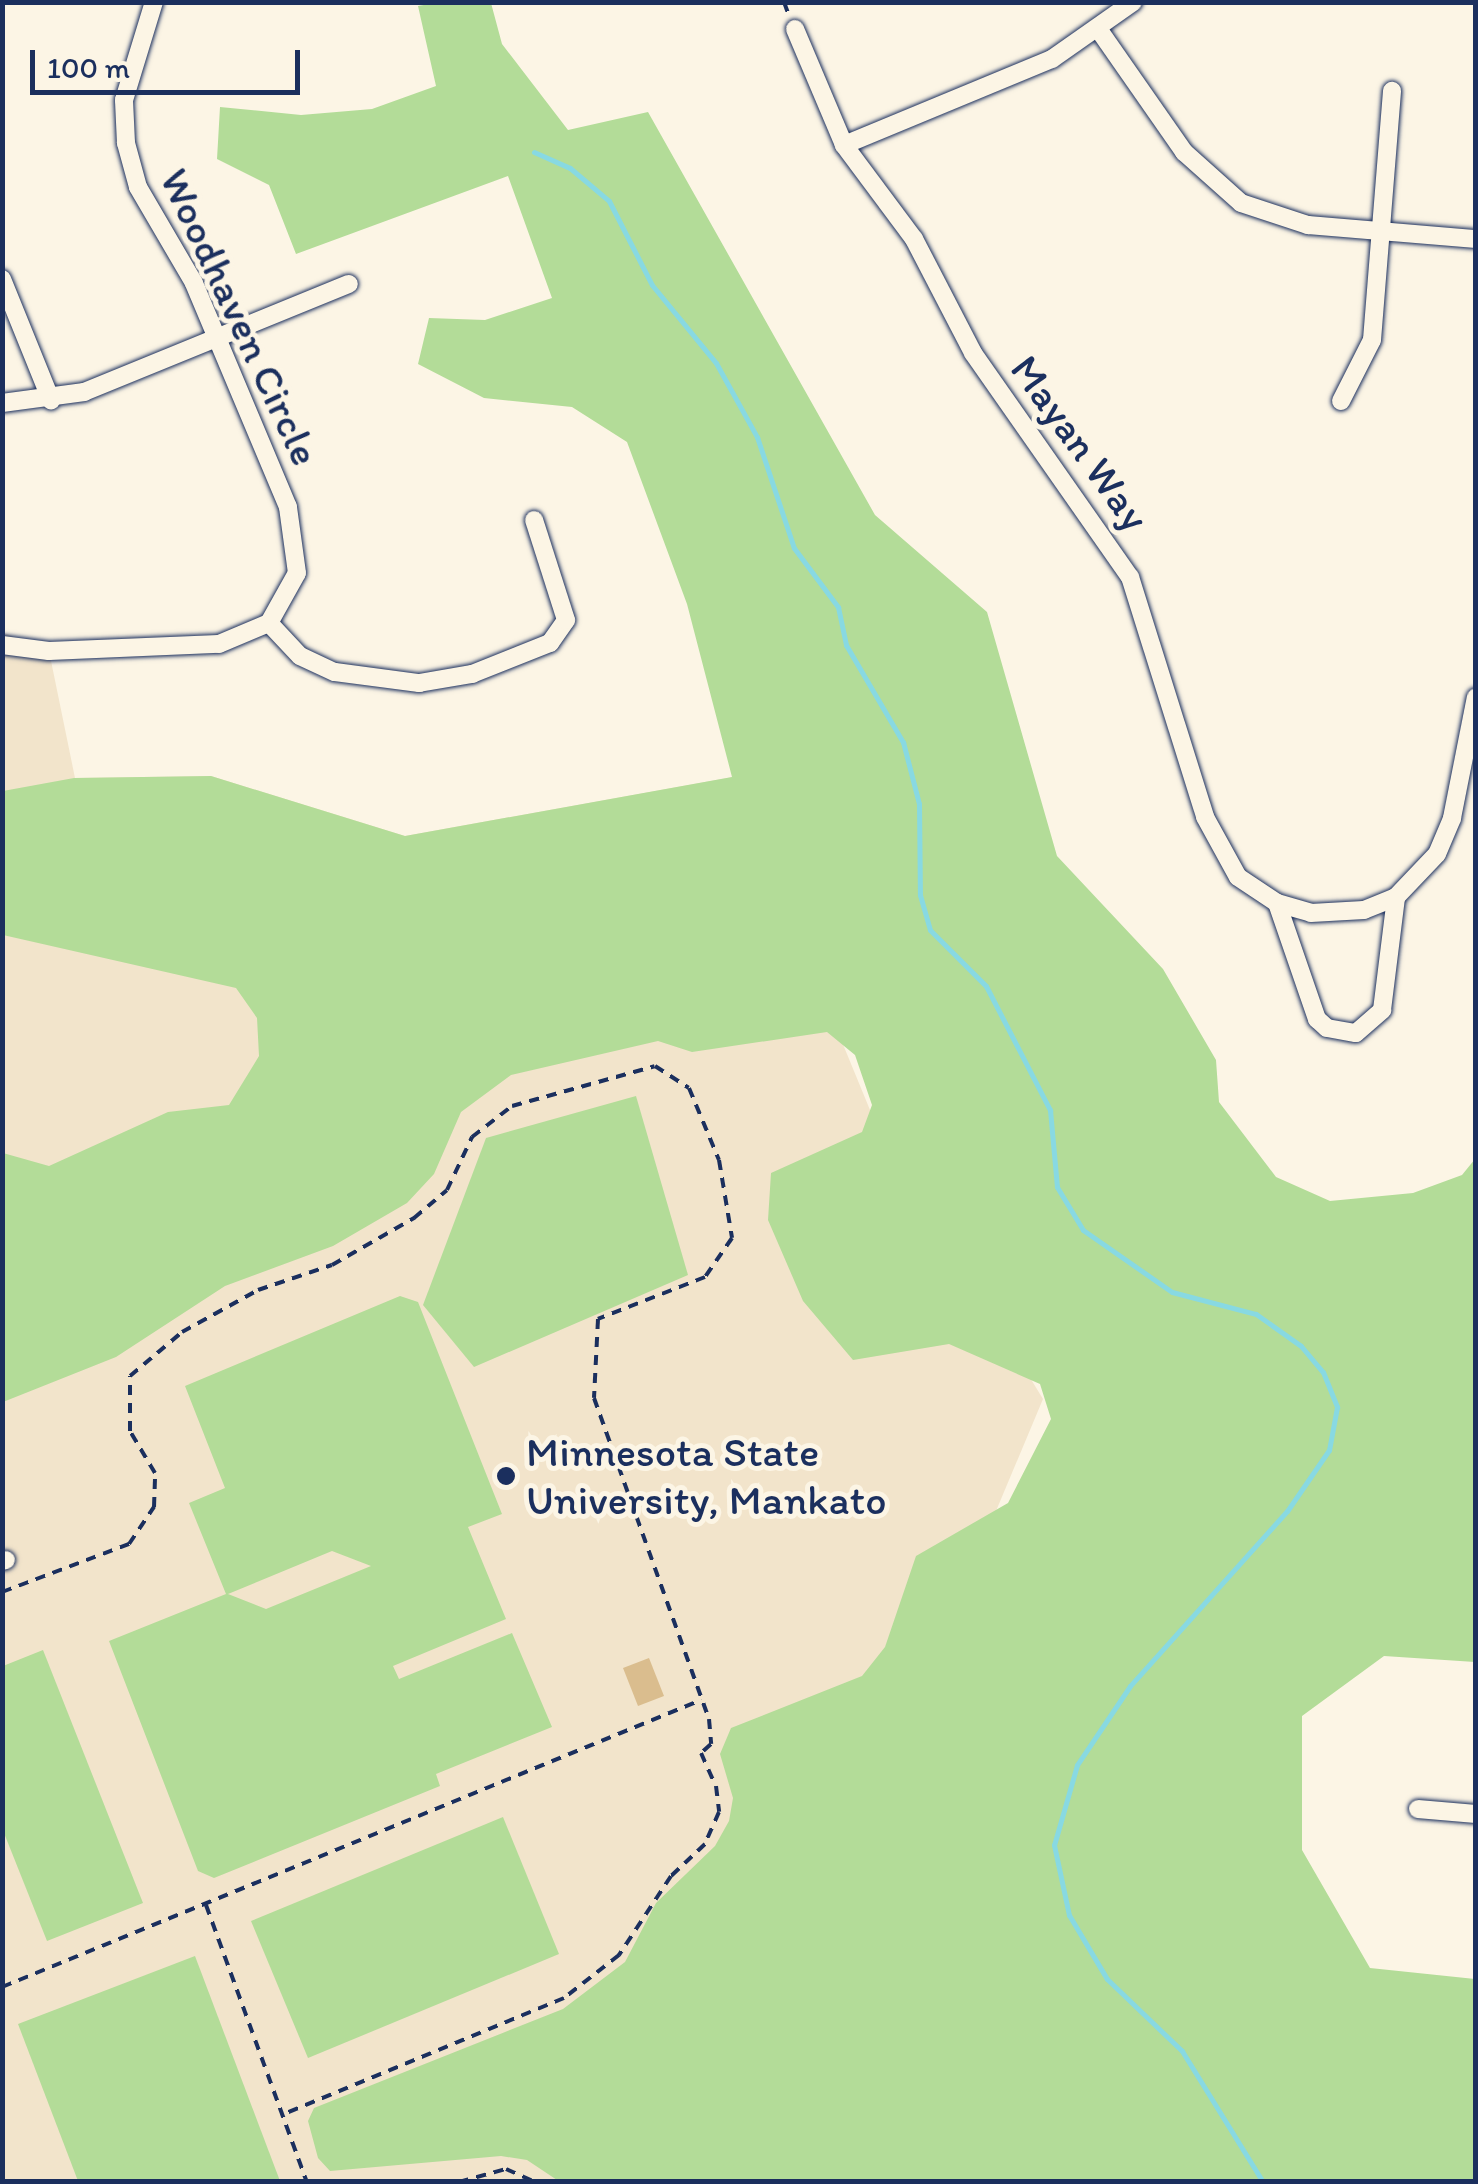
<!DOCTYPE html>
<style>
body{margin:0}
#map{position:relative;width:1478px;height:2184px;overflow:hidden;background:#fcf5e5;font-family:Itim,sans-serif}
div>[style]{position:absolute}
.built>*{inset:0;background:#f2e4cb}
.green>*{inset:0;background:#b3dc98}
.stream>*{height:5px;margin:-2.5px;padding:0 2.5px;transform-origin:2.5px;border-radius:2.5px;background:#88d9e2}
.building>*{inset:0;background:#dabd8e}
.path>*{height:4px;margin-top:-2px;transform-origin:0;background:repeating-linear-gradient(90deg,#1b2f5e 0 10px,transparent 0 18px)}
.roads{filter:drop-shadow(0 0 2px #1b2f5e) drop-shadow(0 0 2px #1b2f5e)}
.minor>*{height:18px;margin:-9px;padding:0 9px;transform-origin:9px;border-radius:9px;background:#fcf5e5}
.dots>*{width:28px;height:28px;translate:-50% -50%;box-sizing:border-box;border:5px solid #fcf5e5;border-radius:50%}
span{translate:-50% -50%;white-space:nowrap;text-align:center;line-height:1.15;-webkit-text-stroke:10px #fcf5e5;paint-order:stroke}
.street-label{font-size:42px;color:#1b2f5e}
.poi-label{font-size:42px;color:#1b2f5e}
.left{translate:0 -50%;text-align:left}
.frame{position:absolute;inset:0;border:5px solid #1b2f5e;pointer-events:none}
.scale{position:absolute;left:30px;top:50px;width:270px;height:45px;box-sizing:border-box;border:5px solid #1b2f5e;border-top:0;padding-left:12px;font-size:30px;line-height:35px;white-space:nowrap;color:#1b2f5e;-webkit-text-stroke:8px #fcf5e5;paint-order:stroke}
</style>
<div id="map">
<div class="built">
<div style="clip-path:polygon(2px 632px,49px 651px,75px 778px,211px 776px,405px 836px,733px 777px,877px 1127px,1043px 1399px,978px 1554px,655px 2181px,3px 2181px)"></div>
</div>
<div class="green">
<div style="clip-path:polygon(435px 3px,491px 3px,502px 44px,568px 130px,648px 112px,875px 515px,987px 612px,1057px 856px,1163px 969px,1216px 1060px,1219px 1102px,1276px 1177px,1330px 1201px,1413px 1193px,1462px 1175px,1475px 1159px,1475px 1662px,1384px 1656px,1302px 1716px,1302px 1850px,1370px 1968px,1475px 1979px,1475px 2181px,560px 2182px,527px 2160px,501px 2156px,330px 2171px,318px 2158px,308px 2121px,314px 2108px,563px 2009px,625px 1962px,656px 1903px,715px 1846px,729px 1821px,733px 1798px,720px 1754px,731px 1728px,862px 1676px,885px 1647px,916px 1556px,1008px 1503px,1051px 1419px,1040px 1384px,949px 1344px,853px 1360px,803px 1301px,768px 1220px,771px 1173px,862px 1132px,872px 1105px,855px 1055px,827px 1032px,692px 1052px,658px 1041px,511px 1075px,461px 1112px,434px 1174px,407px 1203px,333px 1246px,225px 1286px,116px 1357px,3px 1402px,3px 1153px,49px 1166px,168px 1112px,229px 1105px,259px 1056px,257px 1018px,236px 988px,3px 935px,3px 791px,74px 778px,211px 776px,405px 836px,732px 777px,687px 604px,627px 442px,572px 407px,484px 398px,418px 364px,429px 318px,485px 320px,552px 298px,508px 176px,296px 254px,269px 185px,217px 159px,220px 107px,301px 115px,372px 109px,436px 86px,418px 6px)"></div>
<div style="clip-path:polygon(636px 1096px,688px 1275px,474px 1367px,423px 1305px,486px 1138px)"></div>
<div style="clip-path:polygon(evenodd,400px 1296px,418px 1302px,502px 1514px,468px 1527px,506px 1619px,393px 1666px,399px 1679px,512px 1633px,552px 1727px,436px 1774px,440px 1786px,214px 1878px,198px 1871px,109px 1641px,226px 1594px,189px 1503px,225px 1488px,185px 1386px,400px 1296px,332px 1551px,371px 1566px,266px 1609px,228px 1594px,332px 1551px)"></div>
<div style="clip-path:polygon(43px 1650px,143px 1903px,47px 1941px,2px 1828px,3px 1666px)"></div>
<div style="clip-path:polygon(503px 1817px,559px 1954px,308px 2058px,251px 1921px)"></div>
<div style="clip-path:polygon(195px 1956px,280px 2181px,78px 2181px,18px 2024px)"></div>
</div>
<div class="stream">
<div style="left:534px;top:152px;width:39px;rotate:24deg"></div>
<div style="left:570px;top:168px;width:51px;rotate:40.2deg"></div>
<div style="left:609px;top:201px;width:94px;rotate:62.9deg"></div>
<div style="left:652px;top:285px;width:101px;rotate:50.6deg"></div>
<div style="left:716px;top:363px;width:85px;rotate:61deg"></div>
<div style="left:757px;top:437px;width:117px;rotate:71.6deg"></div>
<div style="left:794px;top:548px;width:74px;rotate:53.3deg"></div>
<div style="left:838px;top:607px;width:39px;rotate:78deg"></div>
<div style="left:846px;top:645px;width:113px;rotate:59.6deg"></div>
<div style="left:903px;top:742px;width:64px;rotate:75.5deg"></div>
<div style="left:919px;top:804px;width:91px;rotate:89.4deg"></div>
<div style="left:920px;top:895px;width:36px;rotate:74deg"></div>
<div style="left:930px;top:930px;width:79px;rotate:45deg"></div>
<div style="left:986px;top:986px;width:140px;rotate:62.7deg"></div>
<div style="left:1050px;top:1110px;width:77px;rotate:84.8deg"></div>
<div style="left:1057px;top:1187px;width:50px;rotate:58.8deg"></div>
<div style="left:1083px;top:1230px;width:108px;rotate:34.9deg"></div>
<div style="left:1172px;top:1292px;width:87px;rotate:14.7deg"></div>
<div style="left:1256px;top:1314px;width:55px;rotate:35.4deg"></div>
<div style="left:1301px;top:1346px;width:34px;rotate:50deg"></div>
<div style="left:1323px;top:1372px;width:38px;rotate:68deg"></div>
<div style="left:1337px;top:1407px;width:44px;rotate:100.5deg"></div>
<div style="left:1329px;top:1450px;width:74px;rotate:124.5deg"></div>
<div style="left:1287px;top:1511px;width:235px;rotate:131.9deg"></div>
<div style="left:1130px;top:1686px;width:95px;rotate:123.9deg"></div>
<div style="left:1077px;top:1765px;width:83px;rotate:106deg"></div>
<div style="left:1054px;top:1845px;width:72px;rotate:77.9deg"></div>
<div style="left:1069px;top:1915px;width:74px;rotate:59.3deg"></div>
<div style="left:1107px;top:1979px;width:104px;rotate:43.8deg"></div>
<div style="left:1182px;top:2051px;width:154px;rotate:58.3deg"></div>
</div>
<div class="building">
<div style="clip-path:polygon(649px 1658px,664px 1696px,638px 1706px,623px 1668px)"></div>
</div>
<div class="path">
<div style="left:784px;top:2px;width:15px;rotate:70deg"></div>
<div style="left:2px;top:1592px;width:136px;rotate:-20.7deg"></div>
<div style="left:129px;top:1544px;width:45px;rotate:-56deg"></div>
<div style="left:154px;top:1507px;width:34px;rotate:-88deg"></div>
<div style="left:155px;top:1473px;width:49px;rotate:-120.8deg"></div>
<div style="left:130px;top:1431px;width:55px;rotate:-90deg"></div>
<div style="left:130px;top:1376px;width:68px;rotate:-40.2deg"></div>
<div style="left:182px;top:1332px;width:87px;rotate:-28.9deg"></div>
<div style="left:258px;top:1290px;width:78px;rotate:-18.7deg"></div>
<div style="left:332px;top:1265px;width:95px;rotate:-29.8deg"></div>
<div style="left:414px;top:1218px;width:43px;rotate:-40.3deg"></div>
<div style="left:447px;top:1190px;width:59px;rotate:-64.7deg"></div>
<div style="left:472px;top:1137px;width:51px;rotate:-37.8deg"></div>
<div style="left:512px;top:1106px;width:148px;rotate:-15.6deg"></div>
<div style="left:655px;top:1066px;width:40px;rotate:32.9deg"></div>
<div style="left:689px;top:1088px;width:78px;rotate:67.4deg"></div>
<div style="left:719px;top:1160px;width:79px;rotate:80.5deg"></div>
<div style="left:732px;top:1238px;width:47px;rotate:124.7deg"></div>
<div style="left:705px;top:1277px;width:115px;rotate:158.6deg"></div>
<div style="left:598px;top:1319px;width:79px;rotate:92.9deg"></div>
<div style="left:594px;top:1398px;width:341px;rotate:70.3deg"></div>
<div style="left:709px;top:1719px;width:25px;rotate:85deg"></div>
<div style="left:711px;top:1744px;width:13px;rotate:138deg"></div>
<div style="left:701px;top:1753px;width:36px;rotate:66deg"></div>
<div style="left:716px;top:1786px;width:26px;rotate:83deg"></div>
<div style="left:719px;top:1812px;width:35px;rotate:114deg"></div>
<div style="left:705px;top:1844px;width:47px;rotate:136.7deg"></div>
<div style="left:671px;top:1876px;width:95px;rotate:123.4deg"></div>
<div style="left:619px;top:1955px;width:70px;rotate:142deg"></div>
<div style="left:564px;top:1998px;width:301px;rotate:157.5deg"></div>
<div style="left:206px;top:1905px;width:295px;rotate:70deg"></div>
<div style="left:2px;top:1987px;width:756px;rotate:-22.32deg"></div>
<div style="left:459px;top:2182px;width:49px;rotate:-15.5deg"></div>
<div style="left:506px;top:2169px;width:32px;rotate:24deg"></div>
</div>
<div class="roads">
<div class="minor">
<div style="left:795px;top:29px;width:126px;rotate:67.1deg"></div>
<div style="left:844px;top:145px;width:117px;rotate:53.3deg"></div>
<div style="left:914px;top:239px;width:128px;rotate:62.6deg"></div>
<div style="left:973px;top:353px;width:274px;rotate:55deg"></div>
<div style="left:1130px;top:577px;width:251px;rotate:72.6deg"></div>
<div style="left:1205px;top:817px;width:68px;rotate:61.2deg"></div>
<div style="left:1238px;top:877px;width:47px;rotate:33.7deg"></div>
<div style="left:1277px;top:903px;width:35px;rotate:16deg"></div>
<div style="left:1311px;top:913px;width:53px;rotate:-3.2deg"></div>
<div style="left:1364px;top:910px;width:35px;rotate:-22deg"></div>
<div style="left:1396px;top:897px;width:59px;rotate:-46.4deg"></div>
<div style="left:1437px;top:854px;width:39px;rotate:-67deg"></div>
<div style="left:1452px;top:818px;width:123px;rotate:-78.8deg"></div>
<div style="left:1099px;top:30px;width:149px;rotate:55.1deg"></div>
<div style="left:1184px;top:152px;width:76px;rotate:41.8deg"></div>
<div style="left:1241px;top:203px;width:71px;rotate:18.2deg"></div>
<div style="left:1308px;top:225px;width:169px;rotate:4.8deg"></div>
<div style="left:844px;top:145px;width:225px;rotate:-22.5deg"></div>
<div style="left:1052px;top:59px;width:99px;rotate:-35.1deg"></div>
<div style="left:2px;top:279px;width:131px;rotate:68deg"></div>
<div style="left:1341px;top:401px;width:68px;rotate:-63.1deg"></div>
<div style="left:1372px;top:340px;width:250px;rotate:-85.4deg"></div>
<div style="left:2px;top:403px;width:83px;rotate:-7.6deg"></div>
<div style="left:84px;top:392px;width:286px;rotate:-22.2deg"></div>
<div style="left:269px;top:623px;width:45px;rotate:46.8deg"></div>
<div style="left:300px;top:656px;width:38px;rotate:25deg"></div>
<div style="left:335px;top:672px;width:85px;rotate:7.5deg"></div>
<div style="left:419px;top:683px;width:54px;rotate:-9.6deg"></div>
<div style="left:472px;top:674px;width:84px;rotate:-21.7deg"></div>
<div style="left:550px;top:643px;width:28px;rotate:-55deg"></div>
<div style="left:566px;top:620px;width:105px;rotate:-107.7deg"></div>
<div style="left:2px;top:645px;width:47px;rotate:7.3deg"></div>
<div style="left:49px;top:651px;width:170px;rotate:-2.4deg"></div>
<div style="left:219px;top:644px;width:54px;rotate:-22.8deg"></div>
<div style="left:269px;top:623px;width:57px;rotate:-60.8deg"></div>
<div style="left:297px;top:573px;width:67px;rotate:-97.8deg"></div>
<div style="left:288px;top:507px;width:243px;rotate:-112.8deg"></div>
<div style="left:194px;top:283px;width:111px;rotate:-120.3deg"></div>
<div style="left:138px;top:187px;width:46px;rotate:-105.3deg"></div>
<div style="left:126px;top:143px;width:43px;rotate:-92.7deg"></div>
<div style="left:124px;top:100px;width:102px;rotate:-73deg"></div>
<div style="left:1277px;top:903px;width:123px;rotate:71deg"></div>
<div style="left:1317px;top:1019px;width:13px;rotate:42deg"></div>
<div style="left:1327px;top:1028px;width:29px;rotate:10deg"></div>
<div style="left:1356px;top:1033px;width:35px;rotate:-41deg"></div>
<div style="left:1382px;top:1010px;width:114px;rotate:-82.9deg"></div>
<div style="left:2px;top:1561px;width:4px;rotate:-14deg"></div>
<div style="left:1418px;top:1809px;width:58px;rotate:4.9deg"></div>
</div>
</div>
<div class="dots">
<div style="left:506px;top:1476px;background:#1b2f5e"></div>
</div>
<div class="street-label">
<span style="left:240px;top:317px;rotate:65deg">Woodhaven Circle</span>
<span style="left:1080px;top:443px;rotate:54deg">Mayan Way</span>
</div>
<div class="poi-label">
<span class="left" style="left:526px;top:1476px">Minnesota State<br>University, Mankato</span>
</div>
<div class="frame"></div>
<div class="scale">100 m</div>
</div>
